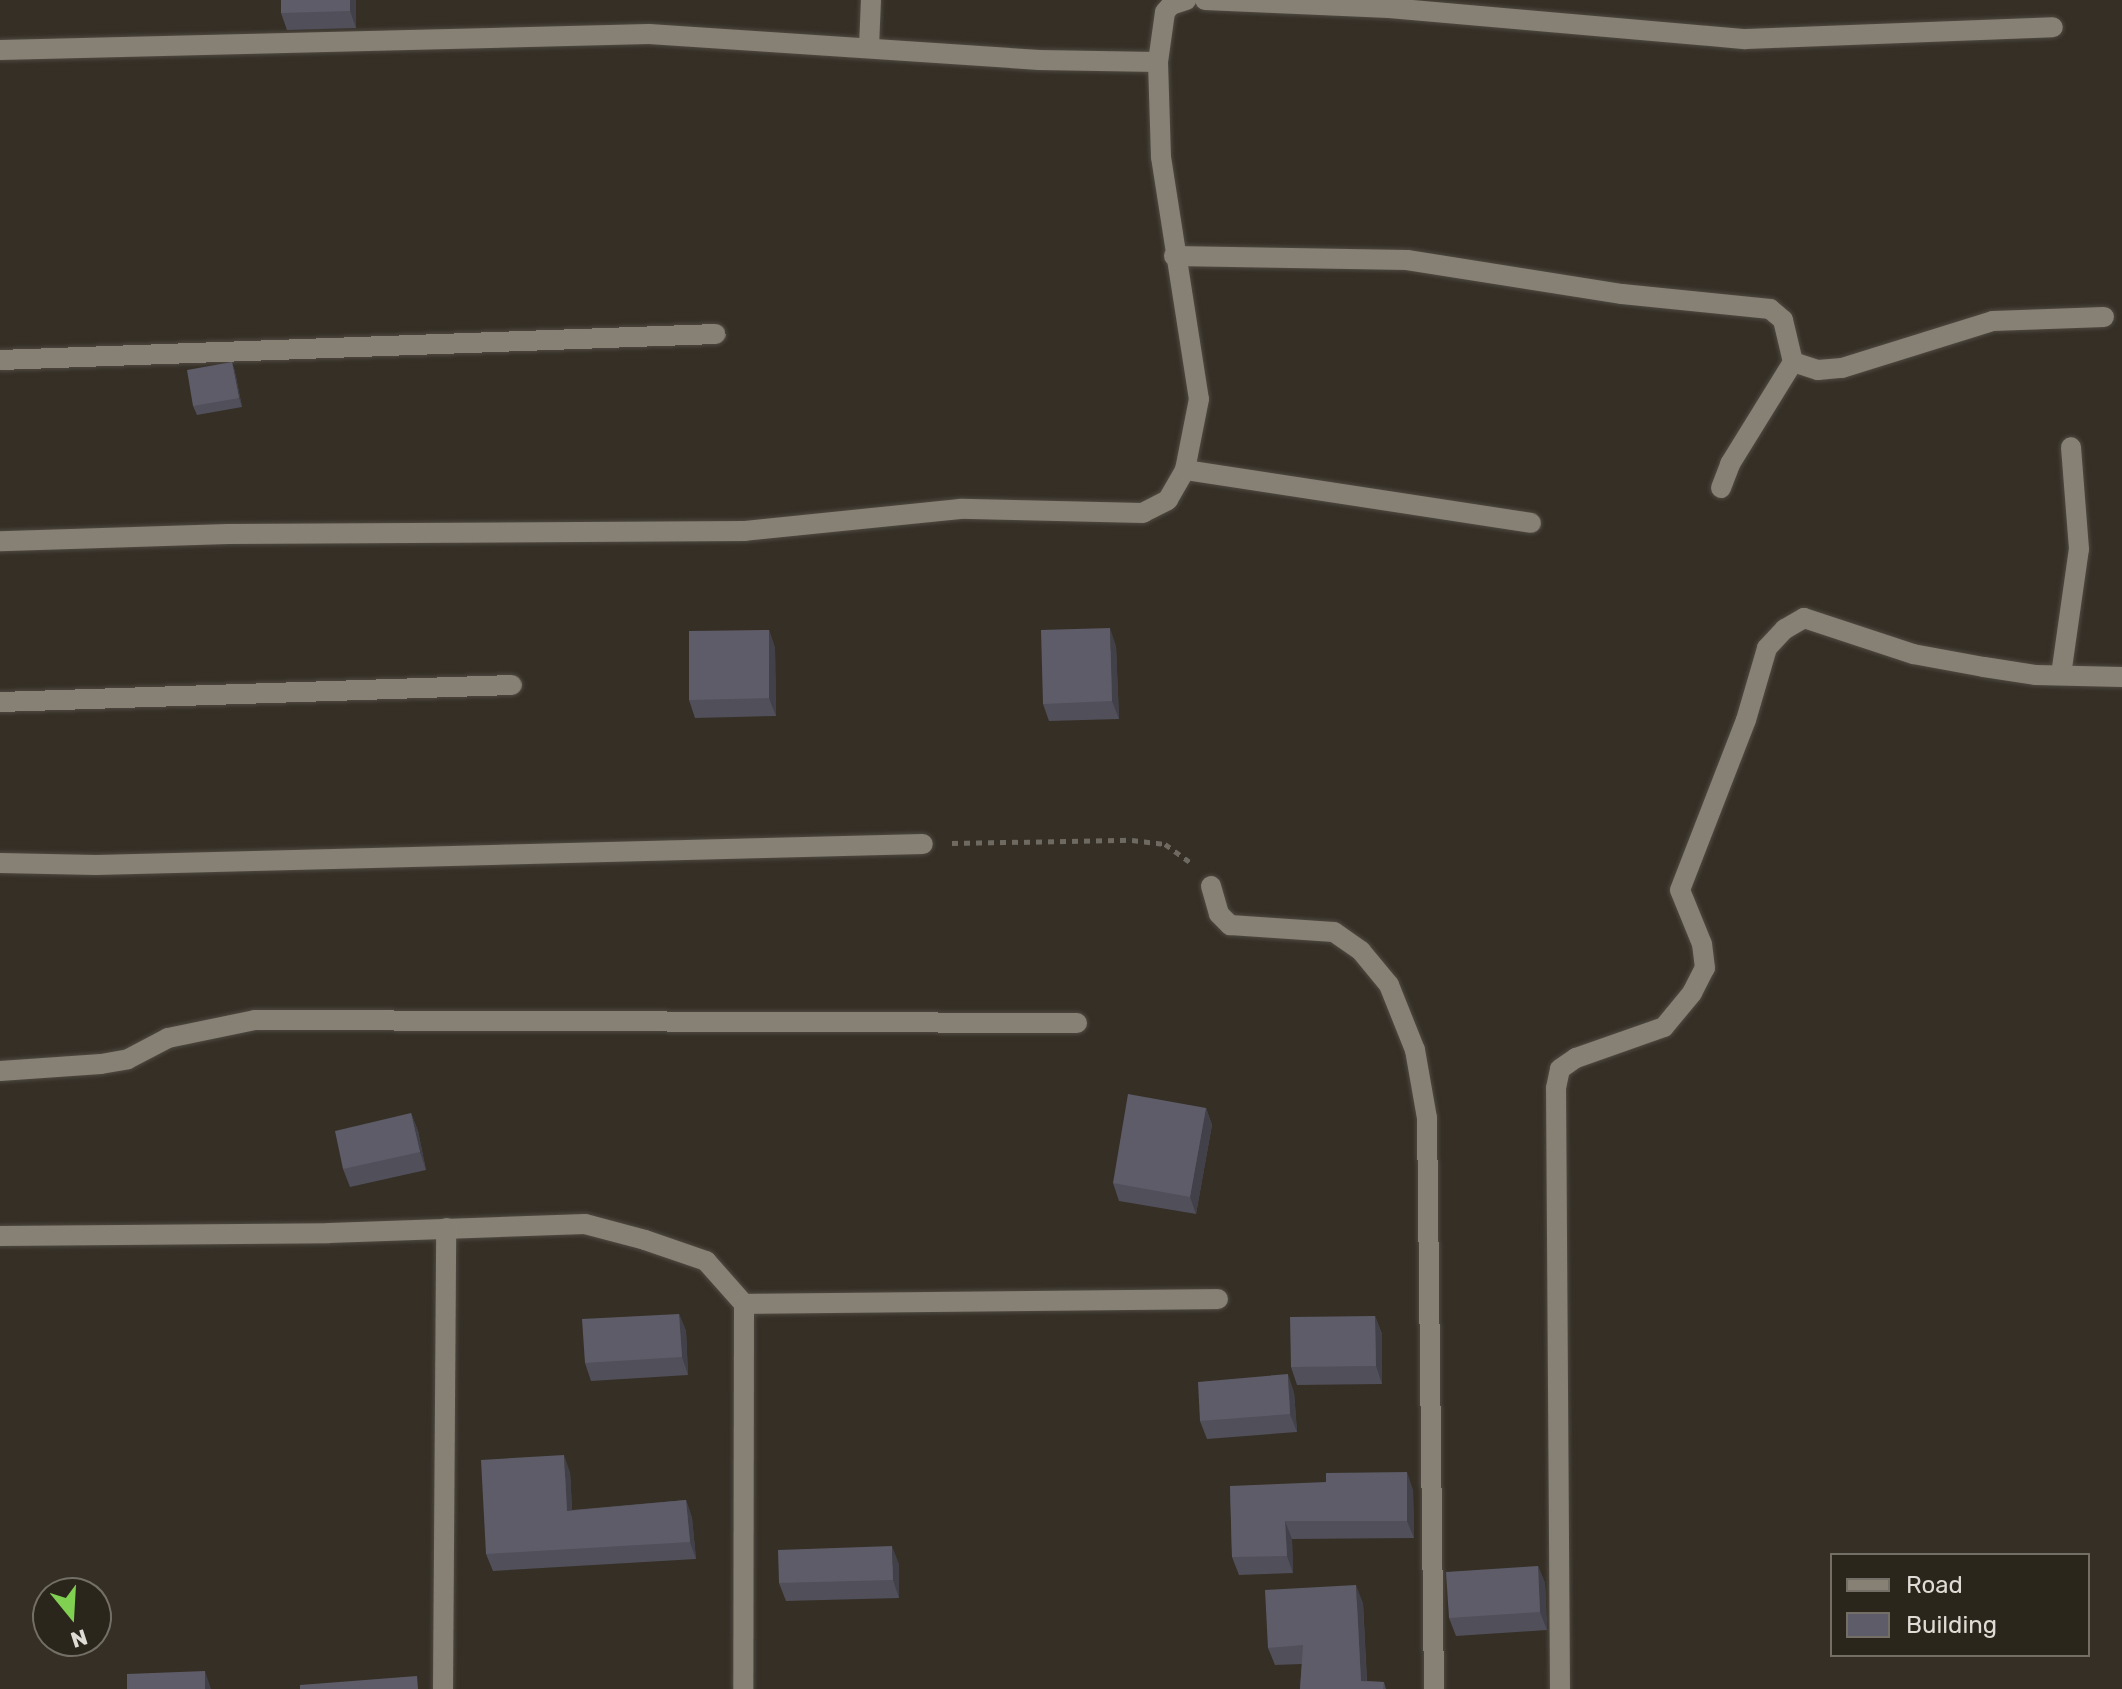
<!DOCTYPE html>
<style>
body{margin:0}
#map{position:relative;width:2122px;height:1689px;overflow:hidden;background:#352f26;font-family:Rubik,sans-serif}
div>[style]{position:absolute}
.path>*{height:5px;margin-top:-2.5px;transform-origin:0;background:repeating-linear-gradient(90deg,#6e6961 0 6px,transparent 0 12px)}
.roads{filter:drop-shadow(0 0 2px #4f4a42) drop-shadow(0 0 2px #4f4a42)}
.minor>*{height:20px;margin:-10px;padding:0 10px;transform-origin:10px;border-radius:10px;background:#878175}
.wall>*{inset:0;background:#514f59}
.shaded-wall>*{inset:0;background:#424049}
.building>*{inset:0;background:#5e5c68}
span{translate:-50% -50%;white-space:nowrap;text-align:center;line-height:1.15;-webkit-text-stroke:8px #2b261c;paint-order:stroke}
.legend{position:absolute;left:1830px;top:1553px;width:260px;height:104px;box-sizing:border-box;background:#2b261c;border:2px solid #736f66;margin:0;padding:10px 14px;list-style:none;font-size:24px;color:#dfdcd5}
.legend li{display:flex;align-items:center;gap:16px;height:40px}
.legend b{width:40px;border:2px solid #736f66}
.north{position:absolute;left:32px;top:1577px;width:80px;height:80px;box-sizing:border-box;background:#2b261c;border:2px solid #736f66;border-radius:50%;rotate:162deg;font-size:22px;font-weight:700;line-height:32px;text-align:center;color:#dfdcd5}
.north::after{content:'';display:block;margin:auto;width:28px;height:36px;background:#80d051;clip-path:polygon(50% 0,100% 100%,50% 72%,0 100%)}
</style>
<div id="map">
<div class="path">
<div style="left:952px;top:843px;width:180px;rotate:-1deg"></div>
<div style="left:1132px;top:840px;width:33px;rotate:7deg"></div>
<div style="left:1165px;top:844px;width:32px;rotate:36deg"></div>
</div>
<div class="roads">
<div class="minor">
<div style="left:1205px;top:0;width:184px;rotate:2.5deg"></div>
<div style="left:1389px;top:8px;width:358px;rotate:5deg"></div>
<div style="left:1746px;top:39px;width:307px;rotate:-2.2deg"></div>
<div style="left:869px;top:47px;width:47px;rotate:-87.6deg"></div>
<div style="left:0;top:50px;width:649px;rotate:-1.41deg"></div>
<div style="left:649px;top:34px;width:391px;rotate:3.8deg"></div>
<div style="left:1039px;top:60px;width:119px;rotate:1deg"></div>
<div style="left:1158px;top:62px;width:95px;rotate:88.2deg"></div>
<div style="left:1161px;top:157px;width:245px;rotate:81.1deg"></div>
<div style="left:1199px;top:399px;width:72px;rotate:101.2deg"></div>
<div style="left:1185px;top:470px;width:34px;rotate:120deg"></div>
<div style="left:1168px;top:500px;width:28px;rotate:153deg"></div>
<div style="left:1143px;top:513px;width:183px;rotate:-178.7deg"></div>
<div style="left:960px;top:509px;width:216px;rotate:174.2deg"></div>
<div style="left:745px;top:531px;width:517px;rotate:179.67deg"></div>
<div style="left:228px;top:534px;width:228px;rotate:178.2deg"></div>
<div style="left:1158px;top:62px;width:50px;rotate:-82deg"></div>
<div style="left:1165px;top:12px;width:9px;rotate:-49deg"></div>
<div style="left:1171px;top:5px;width:16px;rotate:-18deg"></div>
<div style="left:1174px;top:256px;width:233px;rotate:1deg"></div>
<div style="left:1407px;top:260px;width:218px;rotate:9deg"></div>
<div style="left:1622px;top:294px;width:149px;rotate:5.8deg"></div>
<div style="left:1770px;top:309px;width:17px;rotate:40deg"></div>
<div style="left:1783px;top:320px;width:43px;rotate:76.6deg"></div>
<div style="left:0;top:360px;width:716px;rotate:-2.08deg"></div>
<div style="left:1185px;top:470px;width:350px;rotate:8.7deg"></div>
<div style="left:1721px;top:488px;width:26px;rotate:-69deg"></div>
<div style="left:1730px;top:464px;width:120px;rotate:-58.3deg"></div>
<div style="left:1793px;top:362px;width:26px;rotate:18deg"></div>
<div style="left:1818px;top:370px;width:24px;rotate:-5deg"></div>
<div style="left:1842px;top:368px;width:158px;rotate:-17.3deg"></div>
<div style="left:1993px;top:321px;width:111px;rotate:-2.1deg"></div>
<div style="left:2061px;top:675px;width:127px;rotate:-81.9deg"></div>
<div style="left:2079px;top:549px;width:102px;rotate:-94.5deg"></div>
<div style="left:0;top:702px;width:512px;rotate:-1.9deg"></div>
<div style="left:0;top:863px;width:96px;rotate:1.2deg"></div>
<div style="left:96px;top:865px;width:827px;rotate:-1.45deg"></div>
<div style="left:1211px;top:886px;width:29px;rotate:74deg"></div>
<div style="left:1219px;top:914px;width:16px;rotate:45deg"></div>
<div style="left:1230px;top:925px;width:104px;rotate:3.9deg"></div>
<div style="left:1334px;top:932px;width:33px;rotate:35deg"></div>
<div style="left:1361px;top:951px;width:44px;rotate:50.5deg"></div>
<div style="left:1389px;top:985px;width:70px;rotate:68.2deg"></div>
<div style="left:1415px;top:1050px;width:69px;rotate:80deg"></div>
<div style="left:1427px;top:1118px;width:571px;rotate:89.3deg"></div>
<div style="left:0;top:1071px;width:101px;rotate:-4deg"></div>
<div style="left:101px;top:1064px;width:27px;rotate:-10deg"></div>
<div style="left:128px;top:1059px;width:45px;rotate:-27.7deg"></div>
<div style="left:168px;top:1038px;width:89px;rotate:-11.7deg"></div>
<div style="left:255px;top:1020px;width:822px;rotate:0.21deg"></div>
<div style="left:0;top:1236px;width:329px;rotate:-0.5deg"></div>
<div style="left:329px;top:1233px;width:256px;rotate:-2deg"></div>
<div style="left:585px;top:1224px;width:62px;rotate:14.9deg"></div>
<div style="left:645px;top:1240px;width:65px;rotate:19deg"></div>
<div style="left:706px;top:1261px;width:57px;rotate:48.5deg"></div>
<div style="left:744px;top:1304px;width:385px;rotate:90.1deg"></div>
<div style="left:744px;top:1304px;width:474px;rotate:-0.6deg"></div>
<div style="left:443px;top:1689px;width:461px;rotate:-89.6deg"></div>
<div style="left:1560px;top:1689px;width:601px;rotate:-90.38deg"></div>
<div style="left:1556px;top:1088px;width:19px;rotate:-78deg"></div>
<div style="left:1560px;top:1069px;width:19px;rotate:-35deg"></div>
<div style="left:1576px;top:1058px;width:93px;rotate:-19.4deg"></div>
<div style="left:1664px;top:1027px;width:44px;rotate:-50.5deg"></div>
<div style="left:1692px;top:993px;width:28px;rotate:-63deg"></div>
<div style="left:1705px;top:968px;width:24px;rotate:-97deg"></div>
<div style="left:1702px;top:944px;width:58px;rotate:-112.2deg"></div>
<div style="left:1680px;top:890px;width:182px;rotate:-68.8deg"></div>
<div style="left:1746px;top:720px;width:75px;rotate:-73.7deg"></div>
<div style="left:1767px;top:648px;width:26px;rotate:-47deg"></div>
<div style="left:1785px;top:629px;width:22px;rotate:-30deg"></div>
<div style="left:1804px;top:618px;width:115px;rotate:18.3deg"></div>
<div style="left:1913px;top:654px;width:72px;rotate:10.4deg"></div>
<div style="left:1984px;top:667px;width:53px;rotate:8.7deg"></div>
<div style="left:2036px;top:675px;width:86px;rotate:1.3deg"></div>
</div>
</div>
<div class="wall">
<div style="clip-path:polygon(281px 0,356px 0,356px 28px,287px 30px,281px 13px)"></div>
<div style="clip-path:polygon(232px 362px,235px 372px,242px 407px,197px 415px,193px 406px)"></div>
<div style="clip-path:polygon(769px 630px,775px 648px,776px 716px,695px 718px,689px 700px)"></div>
<div style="clip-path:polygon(1116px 646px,1119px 719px,1049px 721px,1043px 704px)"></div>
<div style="clip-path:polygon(1206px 1108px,1212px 1125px,1196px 1214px,1119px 1201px,1113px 1183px)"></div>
<div style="clip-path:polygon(411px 1113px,418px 1131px,426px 1170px,350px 1187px,343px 1169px)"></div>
<div style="clip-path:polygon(679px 1314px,686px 1331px,688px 1375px,591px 1381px,585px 1363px)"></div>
<div style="clip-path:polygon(1375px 1316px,1382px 1334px,1382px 1384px,1297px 1385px,1291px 1367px)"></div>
<div style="clip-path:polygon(1294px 1392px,1297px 1432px,1207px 1439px,1200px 1421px)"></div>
<div style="clip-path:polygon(570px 1472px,572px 1510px,686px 1500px,692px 1518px,696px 1559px,493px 1571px,486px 1554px)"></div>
<div style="clip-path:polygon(1230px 1486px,1413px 1490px,1414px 1538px,1292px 1539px,1293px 1573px,1239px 1575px,1232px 1557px)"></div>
<div style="clip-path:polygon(899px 1564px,899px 1598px,786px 1601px,779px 1583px)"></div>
<div style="clip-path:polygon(1538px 1566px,1545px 1583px,1547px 1630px,1456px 1636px,1449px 1618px)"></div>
<div style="clip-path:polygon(1363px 1603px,1367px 1681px,1384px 1682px,1386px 1689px,1300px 1689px,1302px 1664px,1275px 1665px,1268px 1648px)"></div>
</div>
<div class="shaded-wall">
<div style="clip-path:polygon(350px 0,356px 0,356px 28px,350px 11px)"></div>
<div style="clip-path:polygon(232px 362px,235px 372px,242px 407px,239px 398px)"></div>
<div style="clip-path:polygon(1110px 628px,1116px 646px,1119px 719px,1112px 701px)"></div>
<div style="clip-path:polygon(769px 630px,775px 648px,776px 716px,769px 698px)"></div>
<div style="clip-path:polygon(1206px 1108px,1212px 1125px,1196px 1214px,1190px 1197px)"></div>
<div style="clip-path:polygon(411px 1113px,418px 1131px,426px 1170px,420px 1152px)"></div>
<div style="clip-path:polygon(679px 1314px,686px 1331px,688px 1375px,682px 1357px)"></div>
<div style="clip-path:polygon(1375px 1316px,1382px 1334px,1382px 1384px,1376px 1366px)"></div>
<div style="clip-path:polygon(1288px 1374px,1294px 1392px,1297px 1432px,1290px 1414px)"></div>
<div style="clip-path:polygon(564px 1455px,570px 1472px,573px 1528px,567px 1511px)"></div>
<div style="clip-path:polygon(1407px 1472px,1413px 1490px,1414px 1538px,1407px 1521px)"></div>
<div style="clip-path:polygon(686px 1500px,692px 1518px,696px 1559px,690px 1542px)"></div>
<div style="clip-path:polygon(1285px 1521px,1292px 1539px,1293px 1573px,1287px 1556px)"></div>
<div style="clip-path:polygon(892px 1546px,899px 1564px,899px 1598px,893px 1580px)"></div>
<div style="clip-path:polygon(1538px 1566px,1545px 1583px,1547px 1630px,1540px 1612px)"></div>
<div style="clip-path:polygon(1356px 1585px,1363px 1603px,1367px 1689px,1361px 1681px)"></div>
<div style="clip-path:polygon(205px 1671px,211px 1689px,205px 1689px)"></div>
</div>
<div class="building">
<div style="clip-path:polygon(281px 0,350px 0,350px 11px,281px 13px)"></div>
<div style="clip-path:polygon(232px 362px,239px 398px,193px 406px,187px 370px)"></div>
<div style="clip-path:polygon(1110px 628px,1112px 701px,1043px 704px,1041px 630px)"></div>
<div style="clip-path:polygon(769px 630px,769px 698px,689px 700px,689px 631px)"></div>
<div style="clip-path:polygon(1128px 1094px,1206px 1108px,1190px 1197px,1113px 1183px)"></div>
<div style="clip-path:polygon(411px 1113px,420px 1152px,343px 1169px,335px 1131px)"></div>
<div style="clip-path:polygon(679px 1314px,682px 1357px,585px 1363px,582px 1319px)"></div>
<div style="clip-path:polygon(1375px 1316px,1376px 1366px,1291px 1367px,1290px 1317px)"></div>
<div style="clip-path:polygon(1288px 1374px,1290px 1414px,1200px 1421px,1198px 1382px)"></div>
<div style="clip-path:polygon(564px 1455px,567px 1511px,686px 1500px,690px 1542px,486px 1554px,481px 1460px)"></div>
<div style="clip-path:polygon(1407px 1472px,1407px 1521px,1285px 1521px,1287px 1556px,1232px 1557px,1230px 1486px,1326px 1482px,1326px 1473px)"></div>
<div style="clip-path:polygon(892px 1546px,893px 1580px,779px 1583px,778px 1550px)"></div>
<div style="clip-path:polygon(1538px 1566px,1540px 1612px,1449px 1618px,1446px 1572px)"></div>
<div style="clip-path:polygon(1356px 1585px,1361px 1681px,1384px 1682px,1383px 1689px,1300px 1689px,1303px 1645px,1268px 1648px,1265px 1590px)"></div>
<div style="clip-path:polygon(205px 1671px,205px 1689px,127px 1689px,127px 1674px)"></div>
<div style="clip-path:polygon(417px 1676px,418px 1689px,300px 1689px,300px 1685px)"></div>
</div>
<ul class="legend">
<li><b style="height:10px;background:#878175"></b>Road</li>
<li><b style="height:22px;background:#5e5c68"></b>Building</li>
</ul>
<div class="north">N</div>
</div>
